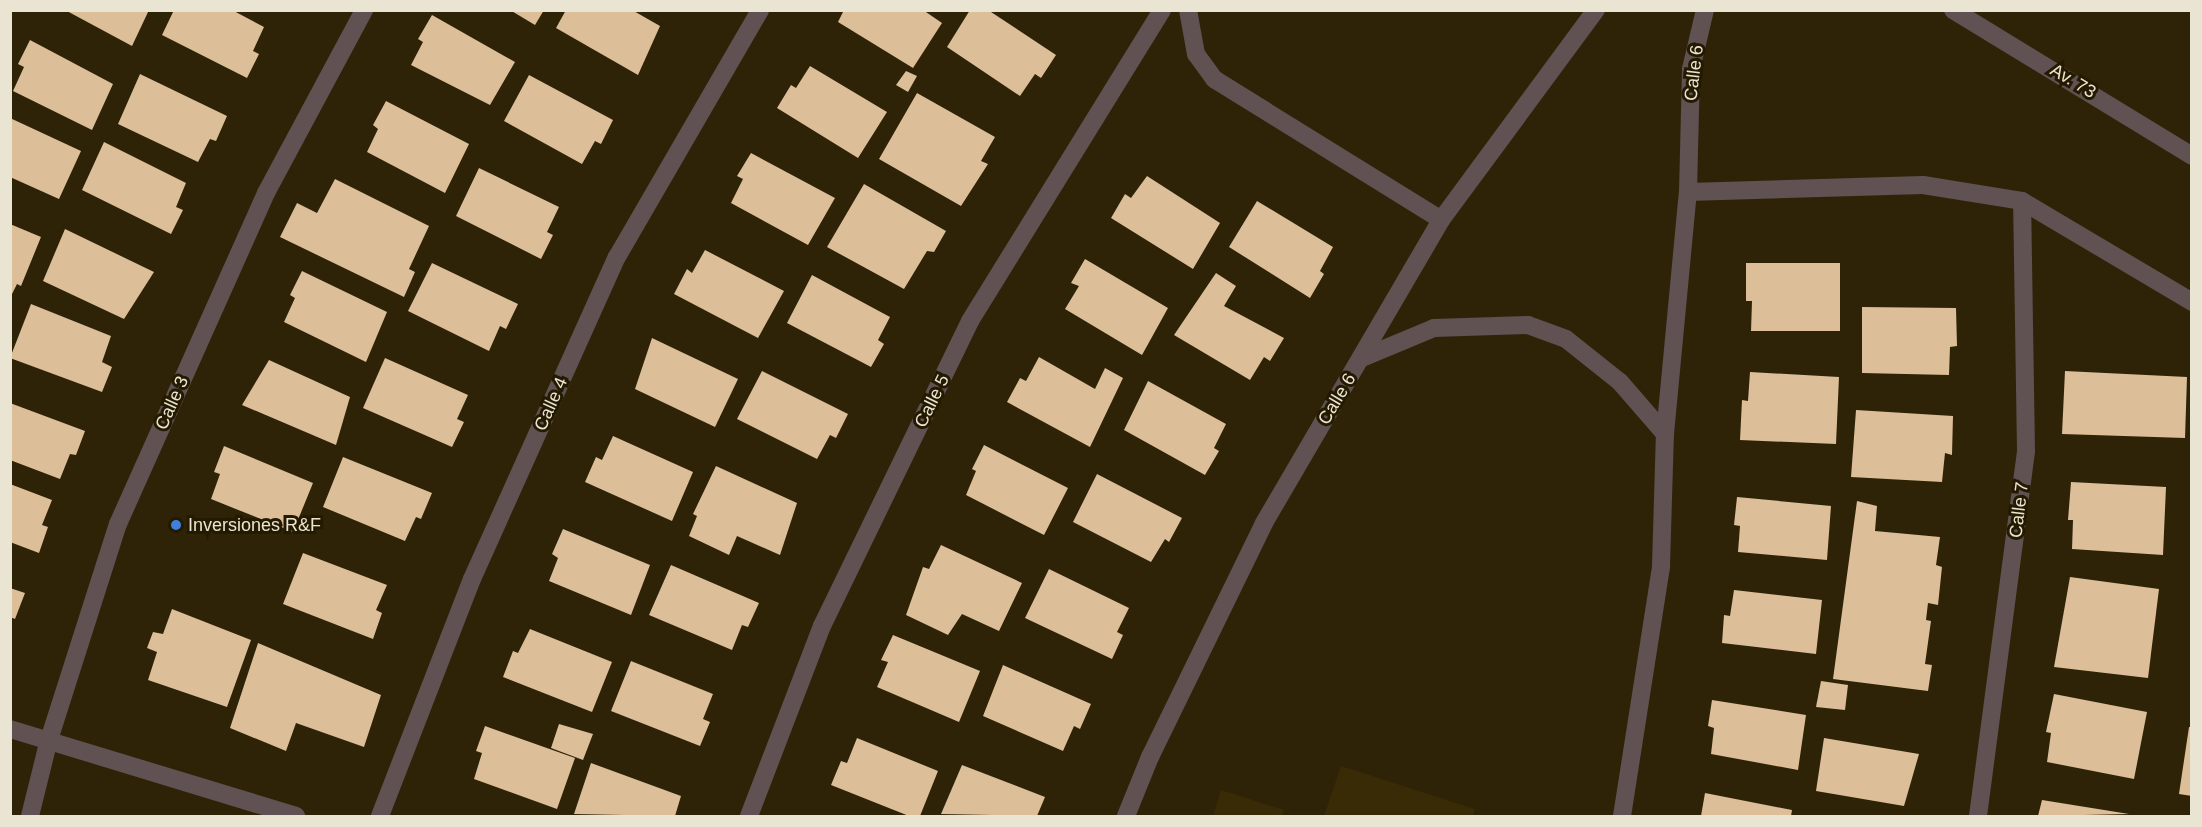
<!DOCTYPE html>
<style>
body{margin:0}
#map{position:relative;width:2202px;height:827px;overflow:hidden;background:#2e2307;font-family:Helvetica,sans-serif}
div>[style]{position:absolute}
.built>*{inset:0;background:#382b05}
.building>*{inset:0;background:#dcbe98}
.street>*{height:18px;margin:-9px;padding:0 9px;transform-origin:9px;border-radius:9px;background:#605152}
.dots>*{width:16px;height:16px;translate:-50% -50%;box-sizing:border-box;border:3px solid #241a00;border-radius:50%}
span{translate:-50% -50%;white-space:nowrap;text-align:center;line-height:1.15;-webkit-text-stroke:6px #241a00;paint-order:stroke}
.street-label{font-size:18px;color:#eae4d3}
.poi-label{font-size:18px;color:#eae4d3}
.left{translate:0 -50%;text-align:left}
.frame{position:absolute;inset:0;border:12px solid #eae4d3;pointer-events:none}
</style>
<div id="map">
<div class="built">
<div style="clip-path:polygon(1341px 766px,1475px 809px,1473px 816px,1324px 816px)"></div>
<div style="clip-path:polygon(1221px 790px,1284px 810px,1282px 816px,1213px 816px)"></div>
</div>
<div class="building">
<div style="clip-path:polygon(65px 10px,149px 10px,132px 46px)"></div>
<div style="clip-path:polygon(174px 10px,232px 10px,264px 27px,253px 51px,259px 54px,247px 78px,162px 35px)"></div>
<div style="clip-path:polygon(510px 10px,544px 10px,535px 25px)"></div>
<div style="clip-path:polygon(566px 10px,632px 10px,660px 26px,638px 75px,556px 28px)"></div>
<div style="clip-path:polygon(844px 10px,923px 10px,942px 23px,913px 68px,838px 22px)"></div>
<div style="clip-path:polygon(970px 10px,988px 10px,1056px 55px,1041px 78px,1035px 74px,1020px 96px,947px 47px)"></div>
<div style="clip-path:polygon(432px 15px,515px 62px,490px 105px,411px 65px,423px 42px,418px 39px)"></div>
<div style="clip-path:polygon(30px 40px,113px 84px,92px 130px,13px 91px,24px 67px,18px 64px)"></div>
<div style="clip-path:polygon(810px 66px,887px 112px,858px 158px,777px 108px,791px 85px,796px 88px)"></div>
<div style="clip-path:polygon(906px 71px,917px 76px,908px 92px,896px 85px)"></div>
<div style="clip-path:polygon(140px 74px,227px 116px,216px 141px,210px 139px,198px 162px,118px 124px)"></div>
<div style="clip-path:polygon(529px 75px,613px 120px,601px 144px,595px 141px,582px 164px,504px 121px)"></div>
<div style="clip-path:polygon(917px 93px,995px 137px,981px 161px,988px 164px,961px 206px,879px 159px)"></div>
<div style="clip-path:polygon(386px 101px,469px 144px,445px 193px,367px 152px,378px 129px,373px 125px)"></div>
<div style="clip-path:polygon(10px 118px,81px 151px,59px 199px,10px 177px)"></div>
<div style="clip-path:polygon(104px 142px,186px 183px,176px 207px,183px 210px,171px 234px,82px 190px)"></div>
<div style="clip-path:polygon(751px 153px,835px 198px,808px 245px,731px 203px,743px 179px,737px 176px)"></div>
<div style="clip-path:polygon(479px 168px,559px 207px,547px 232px,553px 235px,541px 259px,456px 216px)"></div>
<div style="clip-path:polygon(1147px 176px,1220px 223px,1193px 269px,1111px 218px,1125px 194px,1131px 198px)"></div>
<div style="clip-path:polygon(335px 179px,429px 226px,409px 269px,415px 272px,404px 297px,280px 237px,297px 203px,317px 213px)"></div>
<div style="clip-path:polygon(864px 184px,946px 231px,934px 252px,927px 251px,904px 289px,827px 247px)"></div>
<div style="clip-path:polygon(1257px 201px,1333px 247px,1320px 271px,1324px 274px,1310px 298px,1229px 247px)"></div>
<div style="clip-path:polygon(10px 224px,41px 237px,21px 286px,17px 284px,10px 298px)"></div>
<div style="clip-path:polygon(65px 229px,154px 272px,124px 319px,43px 281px)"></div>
<div style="clip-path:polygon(705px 250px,784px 291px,758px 338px,674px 294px,687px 269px,692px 273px)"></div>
<div style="clip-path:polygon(1085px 259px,1168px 308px,1142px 355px,1065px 309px,1079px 286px,1071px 283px)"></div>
<div style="clip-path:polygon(432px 263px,518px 304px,506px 329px,500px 326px,489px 351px,408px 311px)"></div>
<div style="clip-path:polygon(1746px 263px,1840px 263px,1840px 331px,1751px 331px,1752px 301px,1746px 301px)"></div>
<div style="clip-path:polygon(302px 271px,387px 312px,366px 362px,284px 322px,295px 298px,290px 295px)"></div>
<div style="clip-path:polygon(1216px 273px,1236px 286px,1224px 306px,1284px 338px,1270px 361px,1264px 357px,1250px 380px,1174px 335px)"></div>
<div style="clip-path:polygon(812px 275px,890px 317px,878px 340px,884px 344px,871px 367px,787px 323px)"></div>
<div style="clip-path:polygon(31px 304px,111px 336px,102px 362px,112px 367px,102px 392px,10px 358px)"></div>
<div style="clip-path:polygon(1862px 307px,1956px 308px,1957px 346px,1950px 347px,1949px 375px,1862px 373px)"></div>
<div style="clip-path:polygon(652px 338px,738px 379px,715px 427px,635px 389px)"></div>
<div style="clip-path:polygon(1039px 357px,1095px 389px,1105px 368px,1123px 378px,1090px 447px,1007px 402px,1020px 378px,1026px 381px)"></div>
<div style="clip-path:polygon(385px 358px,468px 395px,457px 419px,464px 422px,452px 447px,363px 408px)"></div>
<div style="clip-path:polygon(269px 360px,350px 397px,336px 445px,242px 405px)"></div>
<div style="clip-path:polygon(762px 371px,848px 414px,836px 438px,830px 435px,817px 459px,737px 419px)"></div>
<div style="clip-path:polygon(2065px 371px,2187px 377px,2185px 438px,2062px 434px)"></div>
<div style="clip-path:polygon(1750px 372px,1839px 377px,1836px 444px,1740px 440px,1742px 400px,1748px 401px)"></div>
<div style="clip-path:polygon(1148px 381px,1226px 424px,1214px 448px,1219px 451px,1205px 475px,1124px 430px)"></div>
<div style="clip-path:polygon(10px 403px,85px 431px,76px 455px,70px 454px,60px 479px,10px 460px)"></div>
<div style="clip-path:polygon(1856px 410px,1953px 416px,1952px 455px,1945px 453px,1942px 482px,1851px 477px)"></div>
<div style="clip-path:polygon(613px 436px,693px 472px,672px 521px,585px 482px,596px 457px,602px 460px)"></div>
<div style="clip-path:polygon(984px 445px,1068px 488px,1044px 535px,966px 495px,976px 471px,972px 469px)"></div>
<div style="clip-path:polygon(224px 446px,313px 483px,293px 532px,211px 499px,220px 474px,214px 472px)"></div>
<div style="clip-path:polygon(343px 457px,432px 493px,421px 519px,416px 517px,405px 541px,323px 507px)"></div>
<div style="clip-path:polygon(716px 466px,797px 503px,780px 555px,737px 536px,729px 555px,689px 536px,697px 516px,693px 514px)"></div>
<div style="clip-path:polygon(1097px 474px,1182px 518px,1169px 542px,1165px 539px,1151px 562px,1073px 522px)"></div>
<div style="clip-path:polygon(2071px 482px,2166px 487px,2163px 555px,2072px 549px,2073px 520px,2068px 520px)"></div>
<div style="clip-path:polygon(10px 484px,52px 500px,42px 525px,48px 527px,39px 553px,10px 542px)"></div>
<div style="clip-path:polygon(1737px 497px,1831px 506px,1827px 560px,1738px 552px,1740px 526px,1734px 525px)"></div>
<div style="clip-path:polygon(1857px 501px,1877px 506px,1875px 531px,1940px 537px,1936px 565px,1942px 567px,1938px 605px,1928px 603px,1926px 620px,1931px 621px,1925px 664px,1932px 665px,1928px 691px,1833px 679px)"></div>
<div style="clip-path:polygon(563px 529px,650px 565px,631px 615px,549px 581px,558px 558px,552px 554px)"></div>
<div style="clip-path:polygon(941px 545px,1022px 583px,999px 631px,962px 614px,948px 635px,906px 615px,923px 567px,929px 569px)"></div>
<div style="clip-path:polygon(303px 553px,387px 585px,376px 610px,382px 613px,373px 639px,283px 604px)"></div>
<div style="clip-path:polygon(671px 565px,759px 603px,748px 627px,742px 625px,732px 650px,649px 615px)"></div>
<div style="clip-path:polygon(1049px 569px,1129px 608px,1117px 632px,1123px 635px,1112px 659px,1025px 618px)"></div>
<div style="clip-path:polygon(2070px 577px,2159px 589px,2148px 678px,2054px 667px)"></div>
<div style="clip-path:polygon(10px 588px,25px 593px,15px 619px,10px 617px)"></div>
<div style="clip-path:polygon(1734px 590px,1822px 600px,1816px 654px,1722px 643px,1724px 615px,1730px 616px)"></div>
<div style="clip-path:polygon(172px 609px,251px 640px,227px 707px,148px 680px,157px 652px,147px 648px,153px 632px,163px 634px)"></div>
<div style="clip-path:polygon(530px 629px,612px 662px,592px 712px,503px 677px,513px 651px,518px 653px)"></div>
<div style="clip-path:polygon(893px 635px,980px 671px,959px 722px,877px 687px,888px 662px,881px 660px)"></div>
<div style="clip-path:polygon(258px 643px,381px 695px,364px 747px,296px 723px,286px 751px,230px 728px)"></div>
<div style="clip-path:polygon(631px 661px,713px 694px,703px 719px,710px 722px,700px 746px,611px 711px)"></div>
<div style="clip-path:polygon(1003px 665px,1091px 704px,1080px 729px,1074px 726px,1063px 751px,983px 716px)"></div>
<div style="clip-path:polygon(1821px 681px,1848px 685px,1845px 710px,1816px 707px)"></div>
<div style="clip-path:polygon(2054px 694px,2147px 712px,2134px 779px,2047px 762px,2051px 733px,2046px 732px)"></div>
<div style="clip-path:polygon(1712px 700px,1806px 715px,1798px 770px,1711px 754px,1714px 728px,1708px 726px)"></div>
<div style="clip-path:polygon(559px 724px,593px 734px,583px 760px,551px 748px)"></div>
<div style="clip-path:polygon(485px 726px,575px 758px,557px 809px,474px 779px,482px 753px,476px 751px)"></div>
<div style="clip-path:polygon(2189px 727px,2192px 727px,2192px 796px,2179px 794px)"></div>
<div style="clip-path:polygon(857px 738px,938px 771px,920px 816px,909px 816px,831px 785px,841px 761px,847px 763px)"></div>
<div style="clip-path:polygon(1824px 738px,1919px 754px,1904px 806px,1816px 791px)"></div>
<div style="clip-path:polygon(591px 763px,681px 796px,675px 816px,574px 814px)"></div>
<div style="clip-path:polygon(962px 765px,1045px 797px,1037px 816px,941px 814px)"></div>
<div style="clip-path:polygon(1705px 793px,1792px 810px,1791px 816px,1701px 816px)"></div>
<div style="clip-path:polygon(2042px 800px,2129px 814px,2038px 816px)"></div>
</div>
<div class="street">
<div style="left:1188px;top:10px;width:45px;rotate:79.7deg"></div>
<div style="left:1196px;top:54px;width:31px;rotate:54deg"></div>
<div style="left:1214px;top:79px;width:267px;rotate:31.8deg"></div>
<div style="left:1953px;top:10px;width:280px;rotate:31.4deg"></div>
<div style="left:1688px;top:192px;width:235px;rotate:-1.7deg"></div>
<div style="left:1923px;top:185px;width:100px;rotate:9.2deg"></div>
<div style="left:2022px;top:201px;width:198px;rotate:30.7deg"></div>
<div style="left:1362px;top:358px;width:78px;rotate:-22.6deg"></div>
<div style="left:1434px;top:328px;width:94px;rotate:-1.8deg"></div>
<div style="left:1528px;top:325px;width:40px;rotate:20.2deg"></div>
<div style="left:1566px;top:339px;width:69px;rotate:38.5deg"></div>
<div style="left:1620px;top:382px;width:69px;rotate:49.1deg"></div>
<div style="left:10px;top:729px;width:299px;rotate:16.9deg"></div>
<div style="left:30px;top:816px;width:75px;rotate:-76.1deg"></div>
<div style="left:48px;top:743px;width:230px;rotate:-72.3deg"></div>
<div style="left:118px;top:524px;width:363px;rotate:-65.9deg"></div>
<div style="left:266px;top:193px;width:208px;rotate:-61.8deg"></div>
<div style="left:380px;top:816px;width:254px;rotate:-68.8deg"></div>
<div style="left:472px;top:579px;width:353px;rotate:-65.8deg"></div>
<div style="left:617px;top:257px;width:285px;rotate:-59.9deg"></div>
<div style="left:749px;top:816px;width:204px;rotate:-69deg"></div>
<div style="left:822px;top:626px;width:339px;rotate:-64.1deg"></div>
<div style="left:970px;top:321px;width:365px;rotate:-58.3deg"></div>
<div style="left:1126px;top:816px;width:64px;rotate:-67.9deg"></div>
<div style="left:1150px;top:757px;width:260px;rotate:-64deg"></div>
<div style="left:1264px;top:523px;width:351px;rotate:-59.7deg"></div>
<div style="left:1441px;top:220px;width:261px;rotate:-53.6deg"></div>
<div style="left:1622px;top:816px;width:253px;rotate:-81.1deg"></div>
<div style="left:1661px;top:566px;width:132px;rotate:-88.3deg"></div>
<div style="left:1665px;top:434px;width:243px;rotate:-84.6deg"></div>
<div style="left:1688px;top:192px;width:123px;rotate:-88.6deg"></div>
<div style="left:1691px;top:69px;width:61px;rotate:-76.7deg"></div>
<div style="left:1978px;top:816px;width:368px;rotate:-82.5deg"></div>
<div style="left:2026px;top:451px;width:250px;rotate:-90.9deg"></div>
</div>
<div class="dots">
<div style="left:176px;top:525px;background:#3f7fe0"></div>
</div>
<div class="street-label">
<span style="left:1694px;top:73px;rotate:-83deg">Calle 6</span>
<span style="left:2073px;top:81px;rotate:31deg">Av. 73</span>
<span style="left:1337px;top:399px;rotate:-59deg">Calle 6</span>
<span style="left:932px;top:401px;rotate:-64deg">Calle 5</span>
<span style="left:172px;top:403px;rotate:-66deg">Calle 3</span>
<span style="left:551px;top:404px;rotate:-66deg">Calle 4</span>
<span style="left:2019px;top:510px;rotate:-83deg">Calle 7</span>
</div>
<div class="poi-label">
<span class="left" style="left:188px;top:525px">Inversiones R&amp;F</span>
</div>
<div class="frame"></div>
</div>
